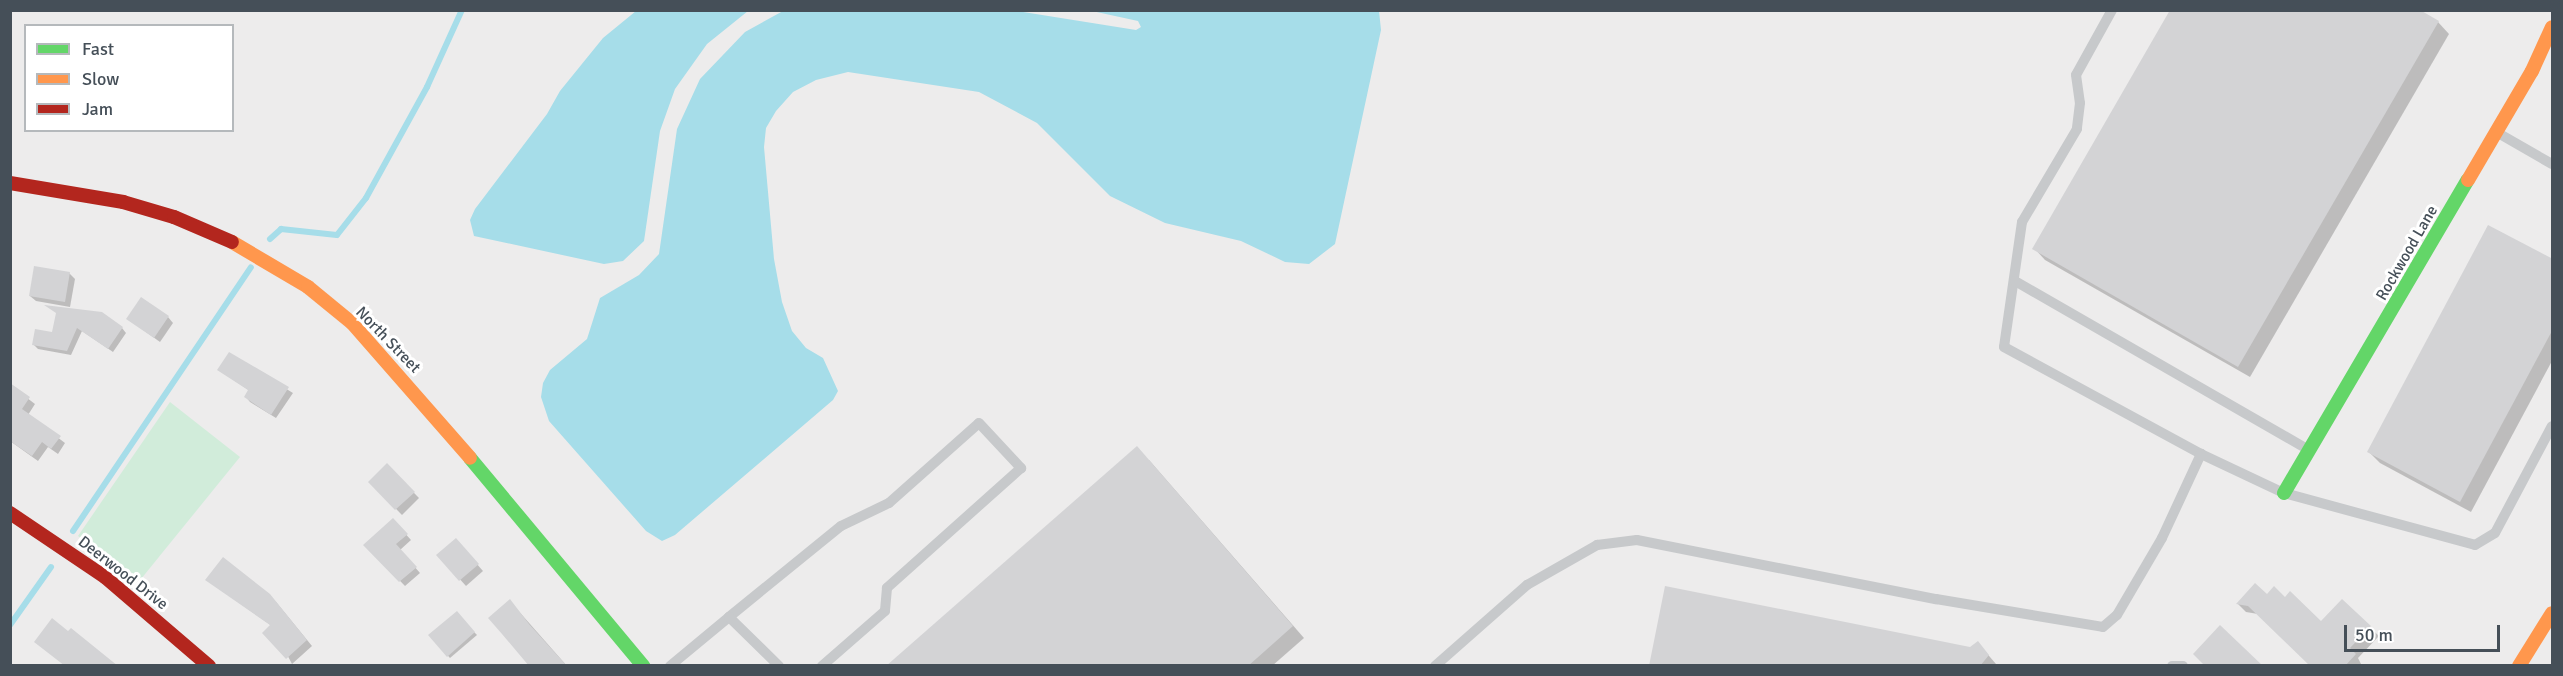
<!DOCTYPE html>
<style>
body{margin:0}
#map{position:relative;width:2563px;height:676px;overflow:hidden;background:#edecec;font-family:Signika,sans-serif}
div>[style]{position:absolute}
.green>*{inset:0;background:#d1ecda}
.water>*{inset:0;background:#a6dde9}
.shadow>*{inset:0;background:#0003}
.stream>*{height:6px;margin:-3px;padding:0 3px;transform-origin:3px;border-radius:3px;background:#a6dde9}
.building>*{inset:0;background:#d3d3d5}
.path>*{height:4px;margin-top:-2px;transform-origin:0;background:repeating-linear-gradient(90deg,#b5c0bc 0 4.5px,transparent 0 7.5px)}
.lane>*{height:10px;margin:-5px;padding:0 5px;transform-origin:5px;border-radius:5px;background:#c7c9cb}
.fast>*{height:14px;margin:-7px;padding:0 7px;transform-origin:7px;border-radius:7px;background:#63d668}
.slow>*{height:14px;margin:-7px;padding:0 7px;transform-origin:7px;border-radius:7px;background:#ff974d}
.jam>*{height:14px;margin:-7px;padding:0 7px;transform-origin:7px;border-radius:7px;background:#b3261e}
span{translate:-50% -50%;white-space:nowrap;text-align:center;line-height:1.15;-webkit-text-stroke:6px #fff;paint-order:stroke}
.street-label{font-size:16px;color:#454f58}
.frame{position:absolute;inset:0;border:12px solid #454f58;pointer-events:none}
.legend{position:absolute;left:24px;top:24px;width:210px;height:108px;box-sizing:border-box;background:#fff;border:2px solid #b5b9bc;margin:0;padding:8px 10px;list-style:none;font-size:18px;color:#454f58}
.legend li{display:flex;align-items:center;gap:12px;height:30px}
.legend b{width:30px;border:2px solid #b5b9bc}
.scale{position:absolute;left:2344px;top:625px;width:156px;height:27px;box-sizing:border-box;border:3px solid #454f58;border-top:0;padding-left:8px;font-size:18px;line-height:21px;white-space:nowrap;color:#454f58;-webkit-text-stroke:4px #fff;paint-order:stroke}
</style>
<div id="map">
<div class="green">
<div style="clip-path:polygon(170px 402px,240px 457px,141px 579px,78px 536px)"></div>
</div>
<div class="water">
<div style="clip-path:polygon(636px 11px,748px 11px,707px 44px,675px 89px,660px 131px,644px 241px,623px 261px,604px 264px,474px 236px,470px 220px,475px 209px,547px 114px,560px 91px,603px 38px)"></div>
<div style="clip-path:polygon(783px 11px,1017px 11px,1136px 30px,1141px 27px,1138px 21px,1092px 11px,1379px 11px,1381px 30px,1335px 244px,1309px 264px,1285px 262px,1241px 241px,1165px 223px,1110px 196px,1037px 123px,979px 92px,848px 72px,816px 80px,793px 92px,776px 111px,766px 128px,764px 147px,774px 259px,782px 302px,792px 331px,806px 348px,823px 358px,838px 391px,833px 400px,675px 535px,662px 541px,646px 531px,549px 421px,541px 397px,543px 383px,550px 370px,587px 339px,600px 298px,639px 275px,659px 254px,677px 129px,700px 79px,745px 32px)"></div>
</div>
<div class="shadow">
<div style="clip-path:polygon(2438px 22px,2449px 34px,2250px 377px,2045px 260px,2034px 248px)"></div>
<div style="clip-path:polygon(2552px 261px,2552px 361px,2471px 512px,2380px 463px,2369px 452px)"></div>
<div style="clip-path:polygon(69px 273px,75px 279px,70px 307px,36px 301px,30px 296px)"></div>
<div style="clip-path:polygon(57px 314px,122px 328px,126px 333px,113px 352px,82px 331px,71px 355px,38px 349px,34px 345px,54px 334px)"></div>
<div style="clip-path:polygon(168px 317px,173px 323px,160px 342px,128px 319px)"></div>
<div style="clip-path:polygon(229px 354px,293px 393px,276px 418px,250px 402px,246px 397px,250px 391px,219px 370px)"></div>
<div style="clip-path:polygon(10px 385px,35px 404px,28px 415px,65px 443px,58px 454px,48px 447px,38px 461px,10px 441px)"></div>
<div style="clip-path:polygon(1149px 460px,1304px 638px,1272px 666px,888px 666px)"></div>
<div style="clip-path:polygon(387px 465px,419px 498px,402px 515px,370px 482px)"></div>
<div style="clip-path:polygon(393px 520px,411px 540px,400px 550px,420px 573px,405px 586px,365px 545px)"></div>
<div style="clip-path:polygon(461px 546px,483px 571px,466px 586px,438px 555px)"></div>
<div style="clip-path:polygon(207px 580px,276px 602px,312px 646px,292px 664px,272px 626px)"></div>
<div style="clip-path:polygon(2267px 596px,2285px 599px,2321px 623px,2342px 601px,2379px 636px,2358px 658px,2362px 666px,2312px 666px,2258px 614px,2246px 612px,2238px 604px)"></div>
<div style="clip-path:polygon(515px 607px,567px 666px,531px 666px)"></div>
<div style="clip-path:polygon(456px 613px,477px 635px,450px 658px,430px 636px)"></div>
<div style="clip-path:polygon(1978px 643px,1996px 664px,1650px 666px,1971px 648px)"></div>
</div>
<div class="stream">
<div style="left:270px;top:239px;width:15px;rotate:-42deg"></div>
<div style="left:281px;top:229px;width:56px;rotate:6.1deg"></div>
<div style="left:337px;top:235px;width:47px;rotate:-51.9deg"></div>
<div style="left:366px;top:198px;width:127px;rotate:-61.2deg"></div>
<div style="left:427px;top:87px;width:85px;rotate:-65.6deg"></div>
<div style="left:73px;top:531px;width:318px;rotate:-56deg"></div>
<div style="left:10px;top:625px;width:71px;rotate:-54.7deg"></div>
</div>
<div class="building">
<div style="clip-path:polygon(2170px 10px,2420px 10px,2439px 21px,2238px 367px,2032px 249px)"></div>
<div style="clip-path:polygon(2488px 225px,2553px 259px,2553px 329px,2460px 502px,2367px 452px)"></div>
<div style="clip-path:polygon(34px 266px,70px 272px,65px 302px,29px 296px)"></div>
<div style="clip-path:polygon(141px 297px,169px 316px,154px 338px,126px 319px)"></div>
<div style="clip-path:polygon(44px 305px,102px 312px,123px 327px,108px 349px,77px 328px,67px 351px,32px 345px,35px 329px,52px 332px,56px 313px)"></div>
<div style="clip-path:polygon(229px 352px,289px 387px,271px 415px,244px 397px,248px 390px,217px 370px)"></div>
<div style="clip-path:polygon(10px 383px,30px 397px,22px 409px,61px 436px,51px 449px,42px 442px,32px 456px,10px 441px)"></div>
<div style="clip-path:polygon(1137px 446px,1293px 626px,1248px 666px,886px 666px)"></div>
<div style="clip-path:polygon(387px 463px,415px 492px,395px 510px,368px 482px)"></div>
<div style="clip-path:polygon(393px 518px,408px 534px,396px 544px,417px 567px,399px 582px,363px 545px)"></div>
<div style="clip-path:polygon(456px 538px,479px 564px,459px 581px,436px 555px)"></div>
<div style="clip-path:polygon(223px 557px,270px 594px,307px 640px,286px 659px,262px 633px,270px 625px,205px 580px)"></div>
<div style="clip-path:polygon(2255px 583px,2267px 594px,2274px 586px,2285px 597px,2290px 591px,2321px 621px,2342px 599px,2371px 626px,2350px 648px,2356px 654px,2345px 666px,2310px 666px,2248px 606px,2236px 604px)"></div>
<div style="clip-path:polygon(1665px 586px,1970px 647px,1978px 641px,1989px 655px,1980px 666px,1649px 666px)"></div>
<div style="clip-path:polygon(510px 599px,529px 624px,567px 666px,529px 666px,502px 634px,488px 618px)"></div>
<div style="clip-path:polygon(457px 611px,475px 632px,447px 657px,428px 635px)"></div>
<div style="clip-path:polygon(52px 618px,68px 631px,71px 628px,118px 666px,65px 666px,34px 642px)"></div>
<div style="clip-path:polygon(2220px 625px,2263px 666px,2205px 666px,2193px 654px)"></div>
</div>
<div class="path">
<div style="left:2552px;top:666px;width:1px;rotate:-90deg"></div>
</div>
<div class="lane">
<div style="left:2112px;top:10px;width:74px;rotate:119deg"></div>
<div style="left:2076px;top:75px;width:28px;rotate:82deg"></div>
<div style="left:2080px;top:103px;width:26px;rotate:97deg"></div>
<div style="left:2077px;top:129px;width:108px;rotate:120.6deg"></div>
<div style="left:2022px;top:222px;width:126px;rotate:98.2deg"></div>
<div style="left:2004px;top:347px;width:224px;rotate:28.5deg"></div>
<div style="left:2201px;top:454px;width:92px;rotate:25.2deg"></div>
<div style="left:2284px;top:493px;width:198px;rotate:15.2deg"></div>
<div style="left:2475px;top:545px;width:23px;rotate:-31deg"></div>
<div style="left:2495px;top:533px;width:121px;rotate:-62deg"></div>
<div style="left:2498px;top:133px;width:62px;rotate:29.9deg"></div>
<div style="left:2015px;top:281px;width:339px;rotate:29.9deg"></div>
<div style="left:729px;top:617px;width:144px;rotate:-39.1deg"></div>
<div style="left:841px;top:526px;width:53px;rotate:-25.6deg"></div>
<div style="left:889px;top:503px;width:120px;rotate:-41.6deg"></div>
<div style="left:979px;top:423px;width:62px;rotate:47deg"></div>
<div style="left:1021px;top:468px;width:180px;rotate:138.2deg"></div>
<div style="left:887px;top:588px;width:23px;rotate:95deg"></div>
<div style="left:885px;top:611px;width:84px;rotate:138.9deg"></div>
<div style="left:670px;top:666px;width:77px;rotate:-39.7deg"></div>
<div style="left:729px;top:617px;width:70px;rotate:44.4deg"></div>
<div style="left:1435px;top:666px;width:123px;rotate:-41.4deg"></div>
<div style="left:1527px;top:585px;width:81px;rotate:-29.7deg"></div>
<div style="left:1597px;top:545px;width:40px;rotate:-7.1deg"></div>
<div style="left:1637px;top:540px;width:305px;rotate:11.2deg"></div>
<div style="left:1936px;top:599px;width:169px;rotate:9.5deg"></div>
<div style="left:2103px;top:627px;width:18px;rotate:-41deg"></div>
<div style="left:2117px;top:615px;width:89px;rotate:-59.7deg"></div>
<div style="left:2162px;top:538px;width:93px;rotate:-65.1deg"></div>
<div style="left:2172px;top:666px;width:11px"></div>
</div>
<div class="fast">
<div style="left:470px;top:458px;width:271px;rotate:50.2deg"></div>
<div style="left:2284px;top:493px;width:363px;rotate:-59.6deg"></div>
</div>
<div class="slow">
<div style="left:2468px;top:180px;width:126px;rotate:-59.6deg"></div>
<div style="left:2532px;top:71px;width:48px;rotate:-65.6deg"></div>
<div style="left:232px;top:242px;width:88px;rotate:30.6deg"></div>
<div style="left:308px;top:287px;width:57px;rotate:39.3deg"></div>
<div style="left:352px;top:323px;width:179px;rotate:48.8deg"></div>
<div style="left:2519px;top:666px;width:62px;rotate:-58.1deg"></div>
</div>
<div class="jam">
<div style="left:10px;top:183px;width:115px;rotate:9.5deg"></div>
<div style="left:123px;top:202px;width:53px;rotate:16.4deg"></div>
<div style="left:174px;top:217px;width:63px;rotate:23.3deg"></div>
<div style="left:10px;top:513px;width:115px;rotate:34deg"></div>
<div style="left:105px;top:577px;width:137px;rotate:40.6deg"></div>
</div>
<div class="street-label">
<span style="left:2407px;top:253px;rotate:-60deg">Rockwood Lane</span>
<span style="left:388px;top:340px;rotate:46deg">North Street</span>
<span style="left:123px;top:573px;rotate:38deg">Deerwood Drive</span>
</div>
<div class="frame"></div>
<ul class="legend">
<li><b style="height:8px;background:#63d668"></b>Fast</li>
<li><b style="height:8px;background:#ff974d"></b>Slow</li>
<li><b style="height:8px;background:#b3261e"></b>Jam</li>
</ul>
<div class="scale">50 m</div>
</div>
